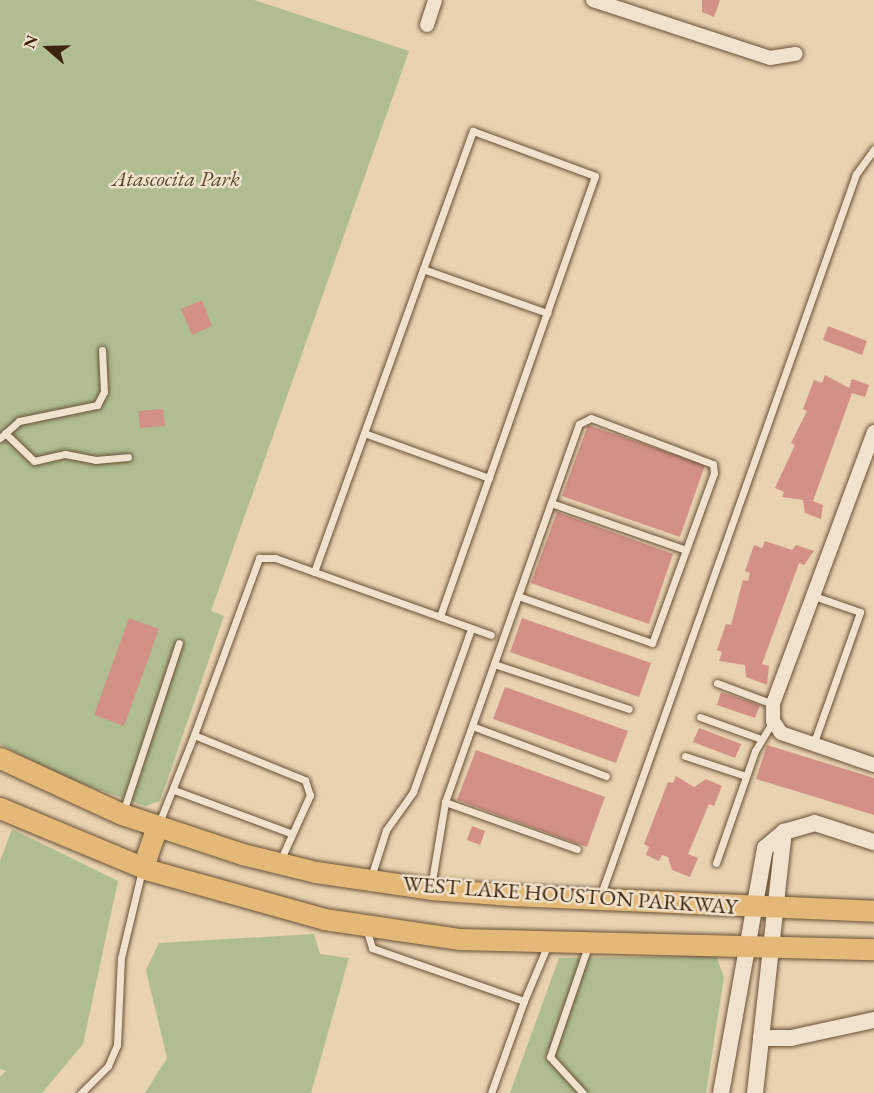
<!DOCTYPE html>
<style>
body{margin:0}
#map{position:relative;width:874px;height:1093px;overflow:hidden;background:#e8d2b0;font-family:"EB Garamond",serif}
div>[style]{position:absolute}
.green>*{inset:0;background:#afbd91}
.building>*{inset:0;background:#d29184}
.roads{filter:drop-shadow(0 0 2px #685035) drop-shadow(0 0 2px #685035)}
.service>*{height:7px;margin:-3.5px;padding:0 3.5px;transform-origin:3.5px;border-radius:3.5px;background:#f0e2cc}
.minor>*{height:14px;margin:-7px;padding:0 7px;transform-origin:7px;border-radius:7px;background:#f0e2cc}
.tertiary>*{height:16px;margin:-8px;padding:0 8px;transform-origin:8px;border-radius:8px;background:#f0e2cc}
.primary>*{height:21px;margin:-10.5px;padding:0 10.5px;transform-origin:10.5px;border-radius:10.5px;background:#e4b978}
span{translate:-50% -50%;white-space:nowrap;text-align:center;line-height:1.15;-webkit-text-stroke:5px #f0e2cc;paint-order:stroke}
.park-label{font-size:22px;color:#5a4a2d;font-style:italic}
.street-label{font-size:22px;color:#3d240c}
.north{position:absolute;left:18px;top:18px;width:60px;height:60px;-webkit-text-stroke:4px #f0e2cc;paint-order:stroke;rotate:290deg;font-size:16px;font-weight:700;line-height:24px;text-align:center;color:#3d240c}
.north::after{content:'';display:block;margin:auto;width:21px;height:27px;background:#3d240c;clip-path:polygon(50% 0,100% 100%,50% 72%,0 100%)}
</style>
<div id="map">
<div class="green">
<div style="clip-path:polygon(0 0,254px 0,409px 51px,211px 611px,224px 616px,160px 801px,145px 806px,66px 778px,0 744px)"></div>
<div style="clip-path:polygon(12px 829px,118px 881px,83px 1044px,42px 1093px,0 1093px,0 1077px,6px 1071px,0 1069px,0 861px)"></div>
<div style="clip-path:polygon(314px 934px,320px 954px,349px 958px,311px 1093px,145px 1093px,167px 1058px,146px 970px,159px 943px)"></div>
<div style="clip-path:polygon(716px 956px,724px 977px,706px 1093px,510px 1093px,559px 958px)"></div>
</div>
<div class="building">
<div style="clip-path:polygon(702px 0,720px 0,714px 17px,702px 12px)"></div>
<div style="clip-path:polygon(202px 300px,212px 326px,192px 335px,181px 309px)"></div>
<div style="clip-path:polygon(828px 326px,867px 341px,862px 355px,823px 340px)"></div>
<div style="clip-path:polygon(825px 375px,849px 388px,852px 379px,869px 385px,865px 397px,852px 393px,813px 501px,823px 505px,821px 519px,805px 513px,803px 500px,782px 497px,784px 492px,775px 488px,795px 445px,791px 443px,807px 411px,803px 409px,814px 380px,822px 383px)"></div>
<div style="clip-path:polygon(163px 409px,165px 426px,140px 428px,138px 411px)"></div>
<div style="clip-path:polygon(588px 425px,705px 465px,680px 537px,562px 496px)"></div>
<div style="clip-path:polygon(557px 512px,673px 554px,649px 624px,531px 583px)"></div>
<div style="clip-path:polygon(765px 541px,792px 550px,796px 545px,814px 551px,804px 565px,799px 563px,762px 664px,769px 666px,767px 685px,746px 677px,745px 665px,719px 661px,722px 652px,717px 650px,726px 624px,731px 625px,743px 580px,748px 581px,750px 573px,745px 571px,754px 545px,762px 548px)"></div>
<div style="clip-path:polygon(129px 618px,159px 629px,124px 726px,94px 715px)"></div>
<div style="clip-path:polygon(522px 618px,651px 663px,639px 697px,510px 652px)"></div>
<div style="clip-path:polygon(505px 687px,628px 731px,616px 763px,493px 719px)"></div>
<div style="clip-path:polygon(721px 692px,760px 705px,755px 718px,717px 705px)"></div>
<div style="clip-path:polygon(699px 728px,741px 744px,735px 758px,693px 742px)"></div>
<div style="clip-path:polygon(767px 745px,874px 778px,874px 815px,756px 779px)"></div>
<div style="clip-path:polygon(476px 750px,605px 797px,587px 847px,457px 800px)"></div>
<div style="clip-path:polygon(676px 776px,694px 787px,706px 779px,722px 786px,714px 806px,709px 804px,688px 854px,698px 858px,690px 877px,672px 870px,668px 857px,662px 855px,659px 861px,646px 855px,649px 847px,644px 844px,668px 782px,673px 783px)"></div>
<div style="clip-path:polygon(472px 826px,485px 831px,480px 845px,467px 840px)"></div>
</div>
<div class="roads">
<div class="service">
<div style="left:423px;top:269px;width:132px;rotate:19.5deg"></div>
<div style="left:5px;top:433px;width:40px;rotate:44deg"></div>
<div style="left:34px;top:461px;width:32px;rotate:-13deg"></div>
<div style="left:65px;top:454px;width:31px;rotate:11deg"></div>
<div style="left:95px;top:460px;width:33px;rotate:-5deg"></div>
<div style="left:364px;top:433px;width:133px;rotate:19.8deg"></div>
<div style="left:0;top:438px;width:25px;rotate:-42deg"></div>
<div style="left:19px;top:421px;width:80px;rotate:-11.6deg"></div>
<div style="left:97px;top:405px;width:15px;rotate:-62deg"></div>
<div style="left:104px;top:392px;width:42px;rotate:-92.7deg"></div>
<div style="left:551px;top:503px;width:143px;rotate:19.2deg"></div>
<div style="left:314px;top:572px;width:469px;rotate:-70.2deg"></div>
<div style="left:473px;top:131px;width:130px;rotate:20.2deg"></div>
<div style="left:595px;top:176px;width:467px;rotate:109.4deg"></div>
<div style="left:494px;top:664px;width:142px;rotate:18.4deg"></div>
<div style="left:717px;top:683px;width:60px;rotate:20.6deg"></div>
<div style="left:700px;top:717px;width:65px;rotate:19.8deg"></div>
<div style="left:472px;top:726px;width:143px;rotate:20.5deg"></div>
<div style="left:194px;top:735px;width:189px;rotate:-69.8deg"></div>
<div style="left:259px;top:558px;width:16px"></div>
<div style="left:275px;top:558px;width:229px;rotate:19.6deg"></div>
<div style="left:813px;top:745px;width:141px;rotate:-70.5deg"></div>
<div style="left:860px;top:612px;width:49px;rotate:-160.8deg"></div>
<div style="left:685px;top:756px;width:64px;rotate:18.2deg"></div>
<div style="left:174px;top:790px;width:124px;rotate:20.3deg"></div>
<div style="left:445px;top:802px;width:140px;rotate:19.6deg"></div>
<div style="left:123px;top:812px;width:178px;rotate:-71.7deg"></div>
<div style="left:159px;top:823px;width:95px;rotate:-68.3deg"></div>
<div style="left:194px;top:735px;width:120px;rotate:22.1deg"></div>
<div style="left:305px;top:780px;width:16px;rotate:72deg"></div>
<div style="left:310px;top:795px;width:72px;rotate:114.4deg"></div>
<div style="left:716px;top:863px;width:119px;rotate:-70.8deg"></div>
<div style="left:755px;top:751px;width:35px;rotate:-59deg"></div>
<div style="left:371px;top:877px;width:49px;rotate:-72.3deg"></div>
<div style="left:386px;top:830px;width:47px;rotate:-54.6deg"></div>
<div style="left:413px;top:792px;width:173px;rotate:-70.4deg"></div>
<div style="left:431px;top:887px;width:86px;rotate:-80.6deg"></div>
<div style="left:445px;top:802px;width:401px;rotate:-70.5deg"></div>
<div style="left:579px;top:424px;width:13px;rotate:-27deg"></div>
<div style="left:591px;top:418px;width:130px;rotate:20.7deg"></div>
<div style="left:713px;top:464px;width:9px;rotate:84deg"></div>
<div style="left:714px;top:473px;width:181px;rotate:110deg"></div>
<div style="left:652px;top:643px;width:142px;rotate:-160.7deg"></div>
<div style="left:600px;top:897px;width:767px;rotate:-70.5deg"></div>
<div style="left:856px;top:174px;width:31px;rotate:-54deg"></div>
<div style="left:366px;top:928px;width:21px;rotate:73deg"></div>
<div style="left:372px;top:948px;width:161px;rotate:19.2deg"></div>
<div style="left:524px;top:1001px;width:62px;rotate:-67.2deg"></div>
<div style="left:81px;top:1093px;width:38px;rotate:-45deg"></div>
<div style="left:108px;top:1066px;width:23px;rotate:-67deg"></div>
<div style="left:117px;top:1045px;width:87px;rotate:-87.4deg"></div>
<div style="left:121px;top:958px;width:90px;rotate:-76.6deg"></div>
<div style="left:491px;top:1093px;width:98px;rotate:-70.3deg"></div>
<div style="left:583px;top:1093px;width:49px;rotate:-132.5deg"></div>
<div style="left:550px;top:1057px;width:117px;rotate:-71.1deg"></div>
</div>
<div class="minor">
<div style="left:593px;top:0;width:186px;rotate:18.1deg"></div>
<div style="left:770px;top:58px;width:26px;rotate:-9deg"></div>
<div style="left:427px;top:25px;width:26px;rotate:-72deg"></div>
<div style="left:874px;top:432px;width:290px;rotate:110.4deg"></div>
<div style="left:773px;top:704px;width:17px;rotate:90deg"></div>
<div style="left:773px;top:721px;width:14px;rotate:56deg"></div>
<div style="left:781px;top:733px;width:98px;rotate:19deg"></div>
</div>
<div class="tertiary">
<div style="left:761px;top:1038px;width:30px"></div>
<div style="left:791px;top:1038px;width:85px;rotate:-12.2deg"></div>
<div style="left:721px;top:1093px;width:249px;rotate:-79.8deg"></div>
<div style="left:765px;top:848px;width:25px;rotate:-40deg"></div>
<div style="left:784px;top:832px;width:32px;rotate:-16deg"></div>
<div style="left:815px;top:823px;width:62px;rotate:17.9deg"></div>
<div style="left:755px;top:1093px;width:263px;rotate:-83.7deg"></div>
</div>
<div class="primary">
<div style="left:0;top:758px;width:134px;rotate:24.7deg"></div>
<div style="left:122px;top:814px;width:126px;rotate:18.4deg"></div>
<div style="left:242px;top:854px;width:76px;rotate:13.7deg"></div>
<div style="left:316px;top:872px;width:116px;rotate:8.4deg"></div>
<div style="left:431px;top:889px;width:80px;rotate:4.3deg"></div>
<div style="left:511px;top:895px;width:363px;rotate:2.5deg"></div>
<div style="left:0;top:808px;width:161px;rotate:22.6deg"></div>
<div style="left:149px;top:870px;width:182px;rotate:15.6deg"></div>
<div style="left:324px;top:919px;width:136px;rotate:8.4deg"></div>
<div style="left:459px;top:939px;width:415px;rotate:1.4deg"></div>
<div style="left:143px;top:867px;width:43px;rotate:-71.1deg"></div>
</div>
</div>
<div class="park-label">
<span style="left:176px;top:179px">Atascocita Park</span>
</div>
<div class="street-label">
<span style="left:570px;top:895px;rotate:4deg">WEST LAKE HOUSTON PARKWAY</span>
</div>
<div class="north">N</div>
</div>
